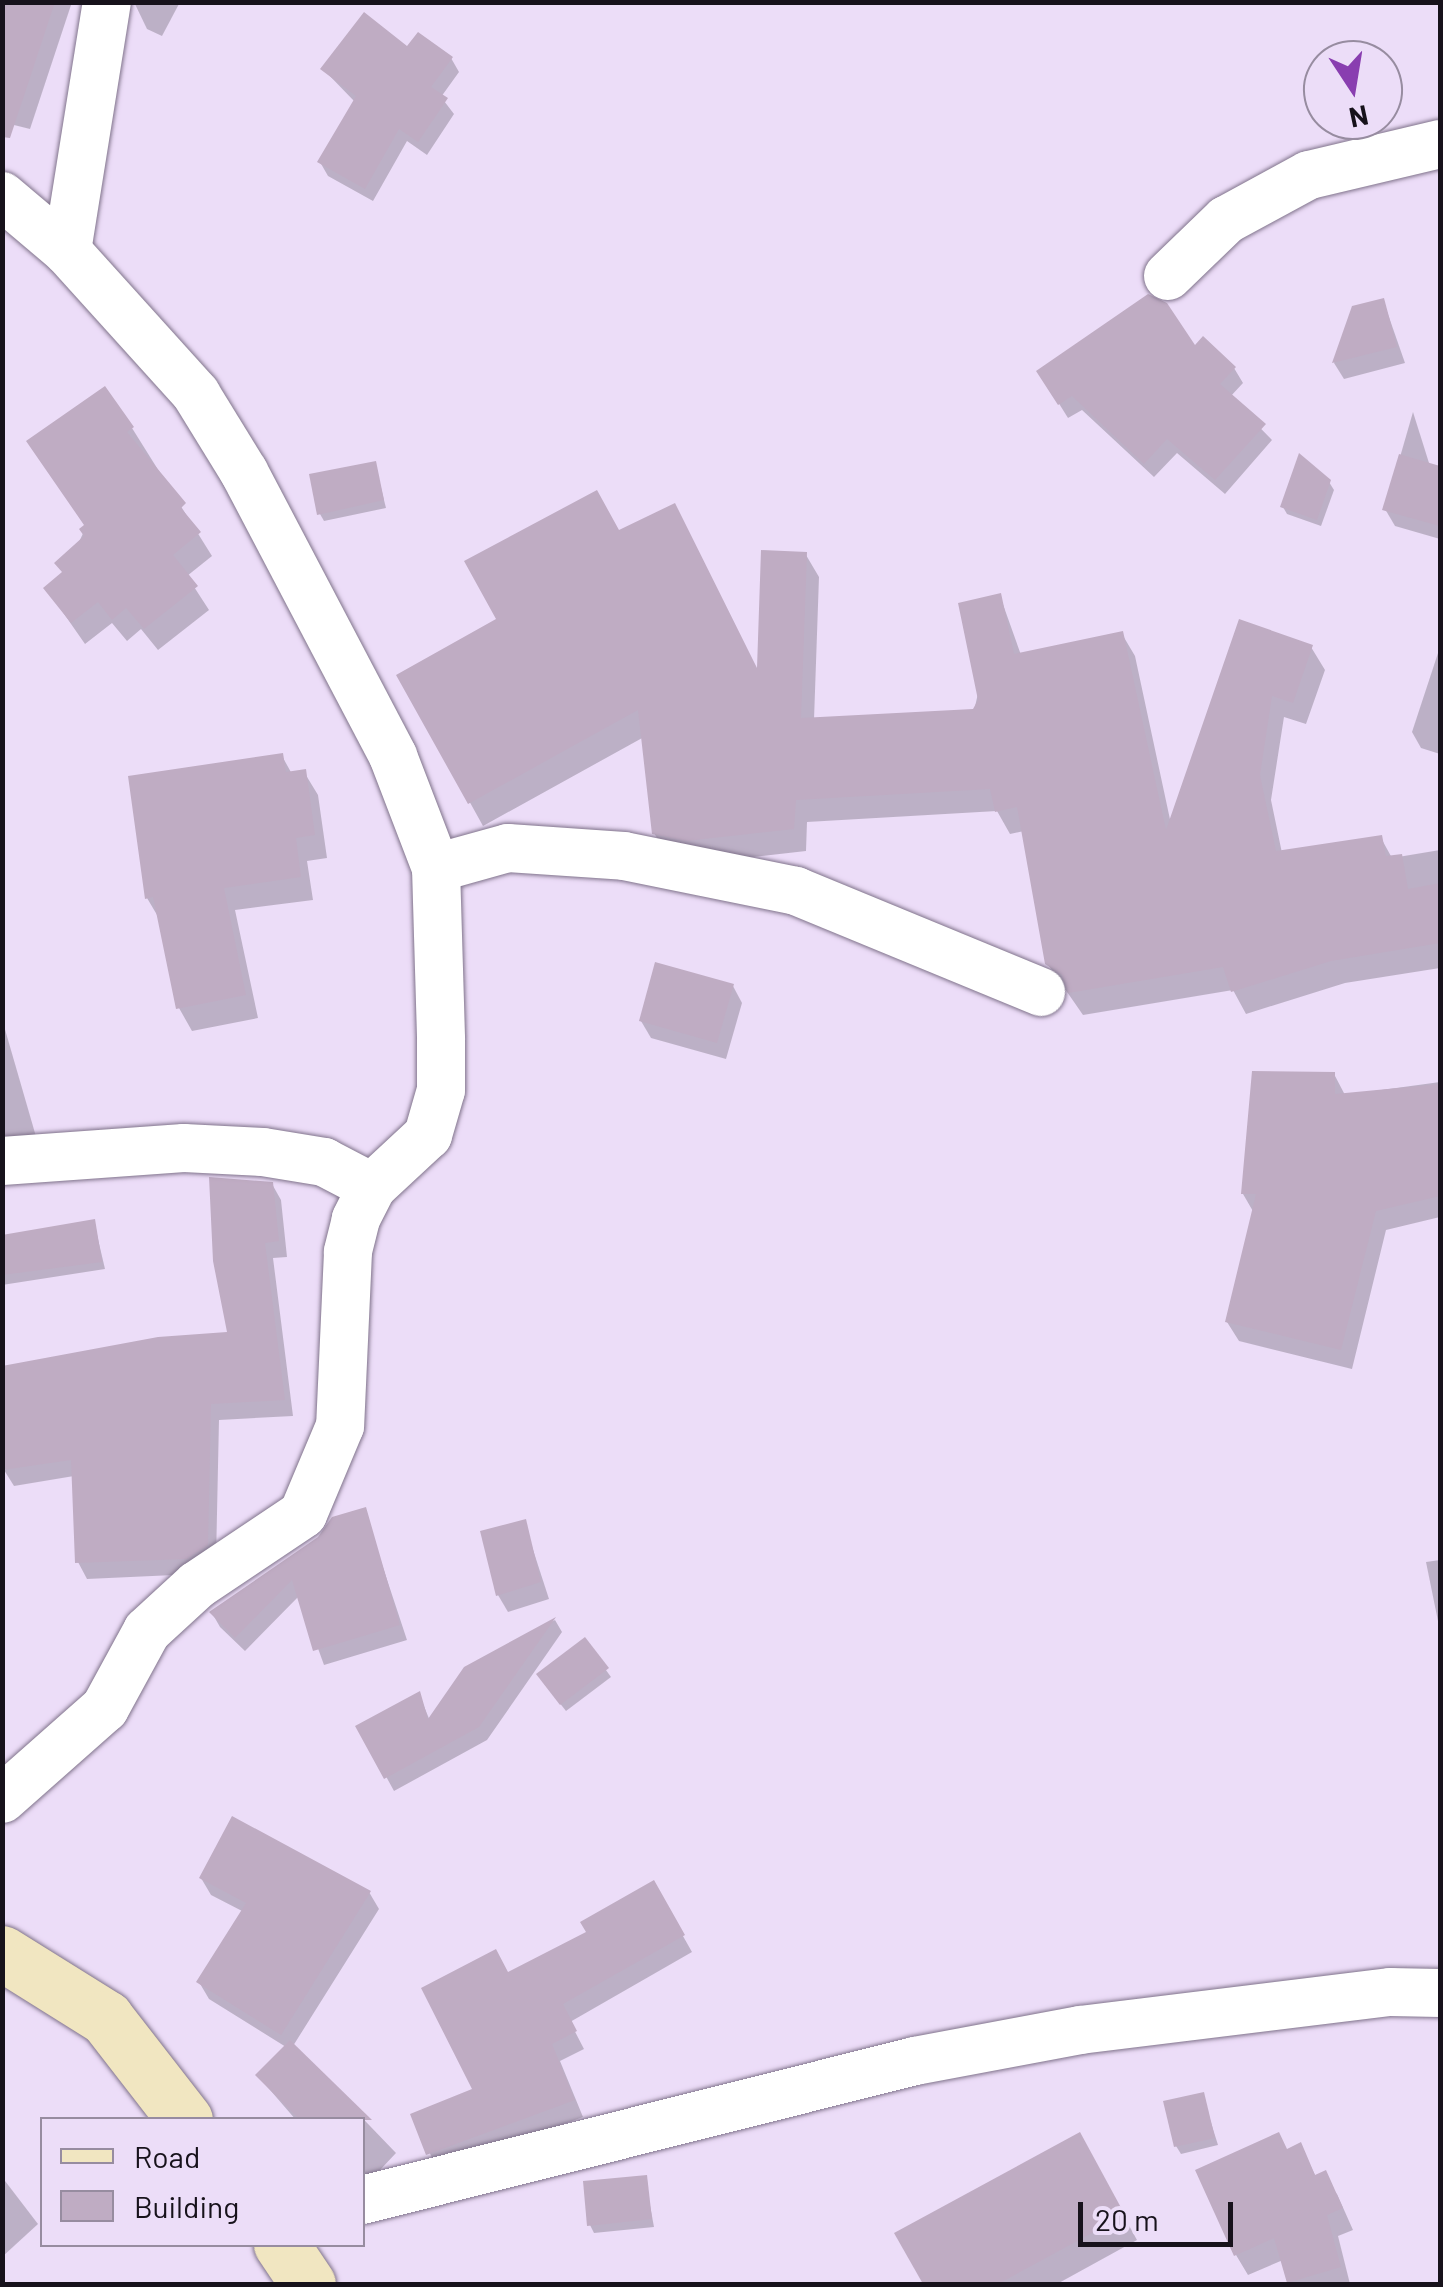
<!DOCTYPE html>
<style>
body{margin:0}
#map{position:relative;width:1443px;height:2287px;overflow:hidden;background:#ecddf8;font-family:Barlow,sans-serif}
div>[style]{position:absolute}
.shadow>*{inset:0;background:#0003}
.building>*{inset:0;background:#bfacc3}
.roads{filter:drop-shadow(0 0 2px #80738b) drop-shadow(0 0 2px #80738b)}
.street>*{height:48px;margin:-24px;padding:0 24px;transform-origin:24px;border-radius:24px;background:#fff}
.secondary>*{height:55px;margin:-27.5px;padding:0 27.5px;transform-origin:27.5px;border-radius:27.5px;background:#f1e6c1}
span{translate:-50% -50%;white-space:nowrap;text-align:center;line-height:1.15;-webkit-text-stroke:8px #ecddf8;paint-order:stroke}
.frame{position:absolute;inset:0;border:5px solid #17121b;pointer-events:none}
.legend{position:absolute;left:40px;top:2117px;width:325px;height:130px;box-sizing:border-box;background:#ecddf8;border:2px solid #978ca0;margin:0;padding:12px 18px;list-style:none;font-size:30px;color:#17121b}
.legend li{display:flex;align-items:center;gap:20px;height:50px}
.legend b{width:50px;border:2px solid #978ca0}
.north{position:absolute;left:1303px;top:40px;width:100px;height:100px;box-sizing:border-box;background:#ecddf8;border:2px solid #978ca0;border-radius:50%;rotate:168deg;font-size:28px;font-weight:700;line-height:40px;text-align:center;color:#17121b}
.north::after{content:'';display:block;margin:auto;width:35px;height:45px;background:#893eb0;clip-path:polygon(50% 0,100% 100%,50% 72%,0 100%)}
.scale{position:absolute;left:1078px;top:2202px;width:155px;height:45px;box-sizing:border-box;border:5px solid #17121b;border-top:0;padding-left:12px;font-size:30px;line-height:35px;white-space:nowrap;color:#17121b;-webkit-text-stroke:8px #ecddf8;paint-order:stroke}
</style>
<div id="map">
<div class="shadow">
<div style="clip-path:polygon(2px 2px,72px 2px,30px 129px,2px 122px)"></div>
<div style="clip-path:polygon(134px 2px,180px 2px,162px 36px,147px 29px)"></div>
<div style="clip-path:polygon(408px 50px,451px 58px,459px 72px,441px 97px,454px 114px,427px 155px,407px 141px,373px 201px,328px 176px,320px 162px,355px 102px,323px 69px)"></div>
<div style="clip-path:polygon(1383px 300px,1405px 363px,1344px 379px,1334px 363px,1354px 308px)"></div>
<div style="clip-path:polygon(1194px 349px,1234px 368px,1243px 383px,1230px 397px,1272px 440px,1225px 494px,1177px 453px,1154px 477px,1082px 410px,1068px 418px,1048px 386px)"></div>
<div style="clip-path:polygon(1413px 412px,1440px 498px,1440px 539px,1395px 526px,1385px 509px)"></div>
<div style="clip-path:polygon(132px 428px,212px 556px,187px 576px,209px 610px,158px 650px,141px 629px,127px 641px,112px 623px,85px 644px,46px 588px,64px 574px,86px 527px,29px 442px)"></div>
<div style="clip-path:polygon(375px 464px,386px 508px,324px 521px,320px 514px)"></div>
<div style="clip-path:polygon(1329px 482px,1334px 490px,1321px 526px,1287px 514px,1283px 507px)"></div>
<div style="clip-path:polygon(619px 533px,759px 674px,806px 555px,819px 577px,814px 720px,974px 711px,1000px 596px,1021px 655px,1122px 634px,1135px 656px,1171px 824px,1240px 622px,1311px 647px,1325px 670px,1306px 724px,1284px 717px,1271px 800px,1282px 853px,1381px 838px,1392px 858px,1440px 850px,1440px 968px,1345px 983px,1246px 1014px,1233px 990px,1083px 1015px,1047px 963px,1024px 831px,1010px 834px,997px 811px,807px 822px,806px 851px,700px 863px,668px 856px,654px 833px,644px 737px,483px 826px,400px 676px,499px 620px)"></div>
<div style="clip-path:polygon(1440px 647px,1440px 754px,1421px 748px,1412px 732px)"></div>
<div style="clip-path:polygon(282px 756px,292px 774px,304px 772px,318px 795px,327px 858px,307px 861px,313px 900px,235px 910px,258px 1018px,192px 1031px,179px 1008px,160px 920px,147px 898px)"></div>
<div style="clip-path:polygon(733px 986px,742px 1003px,726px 1059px,651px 1038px,641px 1021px)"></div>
<div style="clip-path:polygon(2px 1019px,37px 1140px,2px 1148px)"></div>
<div style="clip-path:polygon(1334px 1074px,1345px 1095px,1440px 1082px,1440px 1217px,1386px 1230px,1352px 1369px,1239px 1341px,1227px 1322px,1254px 1213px,1243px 1194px)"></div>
<div style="clip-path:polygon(272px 1184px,281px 1200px,287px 1257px,273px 1258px,293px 1416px,219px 1420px,216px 1561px,196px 1574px,87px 1579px,78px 1562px,74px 1476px,14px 1486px,4px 1470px,230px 1335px)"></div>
<div style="clip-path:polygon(94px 1222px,105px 1269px,2px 1285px,2px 1237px)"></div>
<div style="clip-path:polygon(364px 1510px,407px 1640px,324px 1665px,299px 1596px,245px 1651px,220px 1627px,212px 1613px)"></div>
<div style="clip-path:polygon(524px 1522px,549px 1599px,508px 1612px,498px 1595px)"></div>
<div style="clip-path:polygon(1440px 1560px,1440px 1631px,1426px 1562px)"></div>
<div style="clip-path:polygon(555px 1620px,562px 1632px,487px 1740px,394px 1791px,359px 1727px,419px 1694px,430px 1721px,466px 1669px)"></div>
<div style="clip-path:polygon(584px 1640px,611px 1677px,566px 1711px,543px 1682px)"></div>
<div style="clip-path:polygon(201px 1878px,369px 1892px,379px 1909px,293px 2046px,396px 2153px,365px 2186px,362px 2120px,296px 2120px,258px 2076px,286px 2047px,209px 1999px,199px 1982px,244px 1912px,211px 1895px)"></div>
<div style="clip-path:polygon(653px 1883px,692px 1952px,570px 2022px,584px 2049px,560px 2061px,583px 2117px,438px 2171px,413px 2116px,476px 2091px,508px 1975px,590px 1933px)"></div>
<div style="clip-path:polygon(1202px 2094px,1218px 2145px,1181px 2154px,1176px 2146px)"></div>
<div style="clip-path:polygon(1079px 2135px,1137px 2240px,1057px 2284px,926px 2284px,898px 2234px)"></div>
<div style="clip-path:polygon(1300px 2145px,1316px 2177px,1337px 2194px,1353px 2230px,1338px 2236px,1350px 2284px,1291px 2284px,1283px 2260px,1248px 2275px,1236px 2255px,1287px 2151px)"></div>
<div style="clip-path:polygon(2px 2177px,38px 2224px,2px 2257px)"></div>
<div style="clip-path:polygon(645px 2178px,654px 2227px,594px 2233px,590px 2225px)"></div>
</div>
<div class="building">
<div style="clip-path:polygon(2px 2px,55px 2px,10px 138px,2px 137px)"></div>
<div style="clip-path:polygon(364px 12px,407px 46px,418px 32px,453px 57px,431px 87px,448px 98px,418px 142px,399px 129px,365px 189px,317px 162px,356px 96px,320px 69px)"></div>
<div style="clip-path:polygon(1148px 294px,1167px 303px,1195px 345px,1203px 336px,1236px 367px,1220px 384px,1266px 424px,1215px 480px,1167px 439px,1144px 464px,1072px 396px,1058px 405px,1036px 371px)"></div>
<div style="clip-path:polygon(1384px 298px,1397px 347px,1332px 363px,1352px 306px)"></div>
<div style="clip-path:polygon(105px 386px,134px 427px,127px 432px,186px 503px,181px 508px,201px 532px,173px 555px,198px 586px,144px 629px,126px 608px,112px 620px,98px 602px,71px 623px,43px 588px,62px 572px,54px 563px,84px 536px,79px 529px,84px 525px,26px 441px)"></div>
<div style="clip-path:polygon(1299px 453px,1331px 480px,1317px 520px,1280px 507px)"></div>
<div style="clip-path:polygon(1399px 454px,1440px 466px,1440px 526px,1382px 510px)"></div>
<div style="clip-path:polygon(376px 461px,384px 500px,317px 515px,309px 474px)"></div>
<div style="clip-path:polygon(597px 490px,619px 530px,675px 503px,757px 668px,761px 550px,807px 552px,801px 718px,973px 709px,978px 700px,958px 603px,1001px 593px,1014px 654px,1123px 631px,1166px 830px,1239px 619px,1313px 645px,1293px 703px,1272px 696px,1260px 775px,1276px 851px,1382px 835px,1386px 856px,1402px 854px,1408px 889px,1440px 883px,1440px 943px,1331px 961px,1231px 992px,1223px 967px,1068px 993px,1062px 975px,1045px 964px,1017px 807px,995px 812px,990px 789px,796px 800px,794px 829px,686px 841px,652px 834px,638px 710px,468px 804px,396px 675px,496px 619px,464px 561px)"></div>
<div style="clip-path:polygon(283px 753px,286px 772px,306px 769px,315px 835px,296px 838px,301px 877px,224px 888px,246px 995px,176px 1009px,153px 897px,145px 899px,128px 776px)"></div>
<div style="clip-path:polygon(655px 962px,734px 984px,717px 1043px,639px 1021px)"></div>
<div style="clip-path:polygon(1252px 1071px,1335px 1072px,1335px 1094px,1440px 1084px,1440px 1196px,1376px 1211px,1341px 1350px,1225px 1322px,1256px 1194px,1241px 1194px)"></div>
<div style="clip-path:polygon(209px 1177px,273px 1182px,279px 1241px,265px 1243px,285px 1400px,211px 1404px,208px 1545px,187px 1559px,75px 1563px,71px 1460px,2px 1470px,2px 1366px,158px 1337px,227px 1332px,213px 1261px)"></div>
<div style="clip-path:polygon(95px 1219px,102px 1262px,2px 1275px,2px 1235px)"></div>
<div style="clip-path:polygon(366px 1507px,400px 1625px,313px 1651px,292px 1580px,235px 1638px,209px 1612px,318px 1537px,332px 1517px)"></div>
<div style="clip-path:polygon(526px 1519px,541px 1582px,496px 1596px,480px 1531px)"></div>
<div style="clip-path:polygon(556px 1617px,479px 1727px,384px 1779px,355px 1726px,420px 1691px,428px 1719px,464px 1667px)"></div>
<div style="clip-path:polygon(585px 1637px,609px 1668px,560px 1705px,536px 1674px)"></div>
<div style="clip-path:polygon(232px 1816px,371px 1891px,281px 2035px,196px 1982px,246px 1903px,199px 1878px)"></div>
<div style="clip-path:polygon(654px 1880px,685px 1935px,563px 2004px,577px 2031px,552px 2044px,575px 2100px,426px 2155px,410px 2114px,472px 2089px,421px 1988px,496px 1949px,508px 1972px,586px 1932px,580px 1922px)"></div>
<div style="clip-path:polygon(290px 2040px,372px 2120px,300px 2120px,255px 2075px)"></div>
<div style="clip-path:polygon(1204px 2092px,1215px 2138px,1174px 2147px,1163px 2101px)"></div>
<div style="clip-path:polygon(1080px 2132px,1125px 2215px,998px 2284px,923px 2284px,894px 2233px)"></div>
<div style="clip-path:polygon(1279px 2132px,1287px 2149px,1301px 2142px,1315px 2175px,1326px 2170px,1343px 2208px,1327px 2215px,1341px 2267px,1287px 2283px,1274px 2238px,1234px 2256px,1195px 2170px)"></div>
<div style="clip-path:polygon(647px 2175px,652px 2219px,587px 2226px,583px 2181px)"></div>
</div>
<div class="roads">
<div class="street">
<div style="left:2px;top:196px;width:85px;rotate:40.2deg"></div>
<div style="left:67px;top:251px;width:193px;rotate:47.9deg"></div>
<div style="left:196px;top:394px;width:92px;rotate:58.4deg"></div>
<div style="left:244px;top:472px;width:321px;rotate:62.3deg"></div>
<div style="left:393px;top:756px;width:120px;rotate:69deg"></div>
<div style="left:436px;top:868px;width:172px;rotate:88.3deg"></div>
<div style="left:441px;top:1040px;width:50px;rotate:90deg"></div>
<div style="left:441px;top:1090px;width:47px;rotate:106.1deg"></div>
<div style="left:428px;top:1135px;width:76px;rotate:137.1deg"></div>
<div style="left:372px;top:1187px;width:36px;rotate:117deg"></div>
<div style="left:356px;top:1219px;width:34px;rotate:104deg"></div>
<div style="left:348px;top:1252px;width:174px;rotate:92.6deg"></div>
<div style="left:340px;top:1426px;width:95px;rotate:112.8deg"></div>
<div style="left:303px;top:1514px;width:128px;rotate:146.2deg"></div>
<div style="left:197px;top:1585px;width:68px;rotate:137.4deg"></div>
<div style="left:147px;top:1631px;width:88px;rotate:118.6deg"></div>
<div style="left:105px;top:1708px;width:137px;rotate:138.5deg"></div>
<div style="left:67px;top:251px;width:252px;rotate:-80.9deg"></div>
<div style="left:1168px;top:276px;width:81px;rotate:-44deg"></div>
<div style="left:1226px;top:220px;width:94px;rotate:-28.5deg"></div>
<div style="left:1309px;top:175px;width:135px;rotate:-13.3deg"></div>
<div style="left:436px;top:868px;width:75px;rotate:-15.5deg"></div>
<div style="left:508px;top:848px;width:116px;rotate:3.9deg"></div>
<div style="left:624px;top:856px;width:176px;rotate:11.5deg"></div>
<div style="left:796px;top:891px;width:265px;rotate:22.4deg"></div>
<div style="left:2px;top:1161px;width:182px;rotate:-4.1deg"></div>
<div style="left:184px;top:1148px;width:79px;rotate:2.9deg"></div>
<div style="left:263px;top:1152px;width:62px;rotate:9.3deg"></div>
<div style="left:324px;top:1162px;width:54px;rotate:27.5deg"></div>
<div style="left:362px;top:2200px;width:570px;rotate:-14.11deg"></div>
<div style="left:915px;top:2061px;width:168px;rotate:-10.6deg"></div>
<div style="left:1080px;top:2030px;width:312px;rotate:-7deg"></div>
<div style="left:1390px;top:1992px;width:50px;rotate:1.1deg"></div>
</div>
<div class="secondary">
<div style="left:2px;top:1953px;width:123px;rotate:32deg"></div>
<div style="left:106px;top:2018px;width:129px;rotate:52.2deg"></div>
<div style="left:281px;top:2244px;width:48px;rotate:56deg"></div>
</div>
</div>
<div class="frame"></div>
<ul class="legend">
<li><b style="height:12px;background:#f1e6c1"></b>Road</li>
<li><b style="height:28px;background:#bfacc3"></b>Building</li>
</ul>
<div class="north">N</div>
<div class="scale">20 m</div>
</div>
